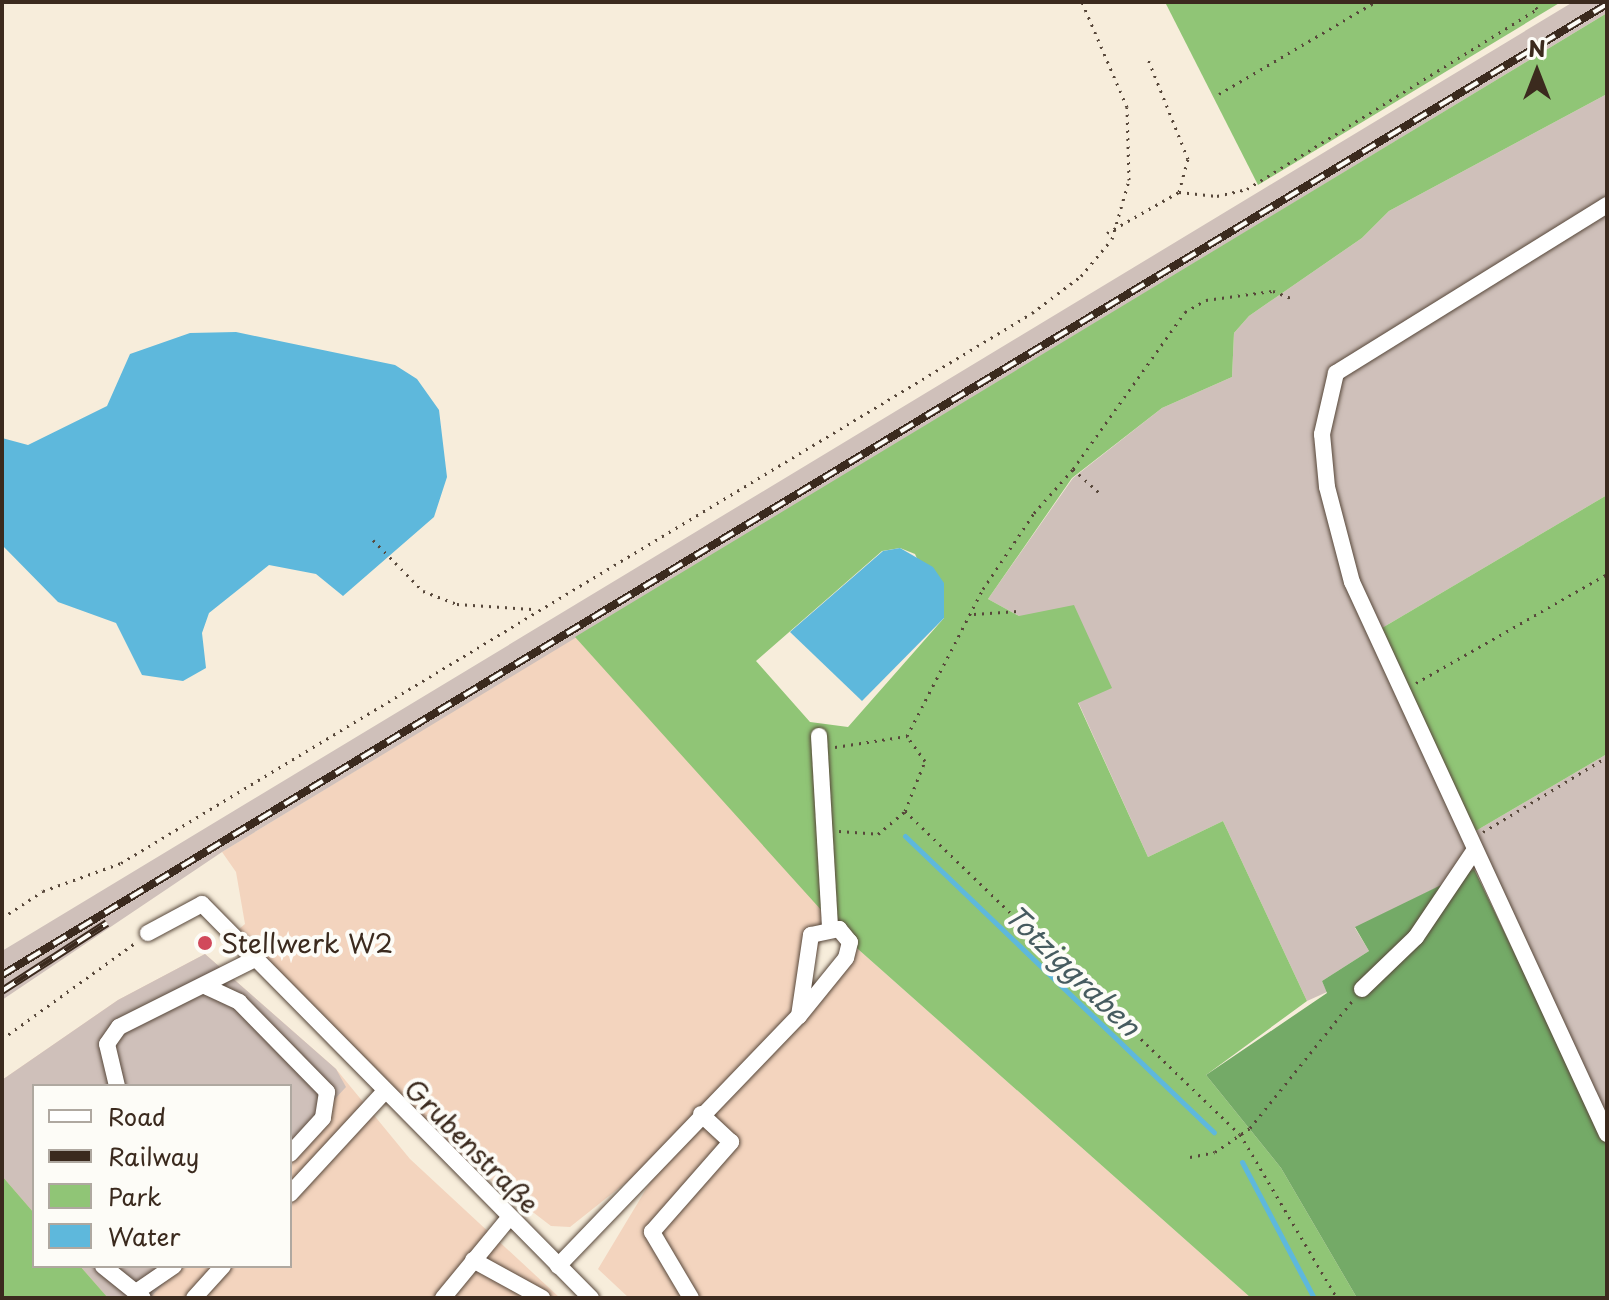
<!DOCTYPE html>
<meta charset="utf-8">
<style>
body{margin:0}
#map{position:relative;width:1609px;height:1300px;overflow:hidden;background:#f7eddb;font-family:"Playpen Sans",sans-serif}
div>[style]{position:absolute}
.built>*{inset:0;background:#f3d4be}
.industrial>*{inset:0;background:#cfc0ba}
.green>*{inset:0;background:#90c576}
.forest>*{inset:0;background:#74aa67}
.water>*{inset:0;background:#5eb8dc}
.stream>*{height:5px;margin:-2.5px;padding:0 2.5px;transform-origin:2.5px;border-radius:2.5px;background:#5eb8dc}
.path>*{height:3px;margin-top:-1.5px;transform-origin:0;background:repeating-linear-gradient(90deg,#57473a 0 2px,transparent 0 8px)}
.roads{filter:drop-shadow(0 0 2px #57473a) drop-shadow(0 0 2px #57473a)}
.minor>*{height:16px;margin:-8px;padding:0 8px;transform-origin:8px;border-radius:8px;background:#fff}
.rail>*{height:8px;margin-top:-4px;transform-origin:0;background:repeating-linear-gradient(90deg,#fdfcf7 0 15px,#3b2a1e 0 30px);box-sizing:border-box;border-block:2px solid #3b2a1e}
.dots>*{width:22px;height:22px;translate:-50% -50%;box-sizing:border-box;border:4px solid #fdfcf7;border-radius:50%}
span{translate:-50% -50%;white-space:nowrap;text-align:center;line-height:1.15;-webkit-text-stroke:8px #fdfcf7;paint-order:stroke}
.poi-label{font-size:26px;color:#3b2a1e}
.left{translate:0 -50%;text-align:left}
.street-label{font-size:26px;color:#3b2a1e}
.water-label{font-size:28px;color:#475c60;font-style:italic}
.frame{position:absolute;inset:0;border:4px solid #3b2a1e;pointer-events:none}
.legend{position:absolute;left:32px;top:1084px;width:260px;height:184px;box-sizing:border-box;background:#fdfcf7;border:2px solid #afa8a0;margin:0;padding:10px 14px;list-style:none;font-size:24px;color:#3b2a1e}
.legend li{display:flex;align-items:center;gap:16px;height:40px}
.legend b{width:40px;border:2px solid #afa8a0}
.north{position:absolute;left:1497px;top:32px;width:80px;height:80px;-webkit-text-stroke:6px #fdfcf7;paint-order:stroke;rotate:0deg;font-size:22px;font-weight:700;line-height:32px;text-align:center;color:#3b2a1e}
.north::after{content:'';display:block;margin:auto;width:28px;height:36px;background:#3b2a1e;clip-path:polygon(50% 0,100% 100%,50% 72%,0 100%)}
</style>
<div id="map">
<div class="built">
<div style="clip-path:polygon(575px 637px,829px 911px,800px 1013px,850px 942px,1251px 1298px,629px 1298px,598px 1269px,672px 1146px,570px 1227px,551px 1226px,418px 1124px,251px 961px,265px 954px,239px 929px,245px 924px,236px 872px,222px 852px)"></div>
<div style="clip-path:polygon(evenodd,205px 954px,336px 1069px,410px 1159px,560px 1298px,2px 1298px,2px 1080px,118px 1000px,205px 954px,34px 1086px,290px 1086px,290px 1266px,34px 1266px,34px 1086px)"></div>
</div>
<div class="industrial">
<div style="clip-path:polygon(1573px 2px,1607px 2px,1607px 13px,222px 852px,2px 1000px,2px 951px)"></div>
<div style="clip-path:polygon(1607px 94px,1607px 495px,1382px 628px,1474px 832px,1607px 754px,1607px 1145px,1475px 869px,1355px 928px,1369px 951px,1322px 981px,1327px 992px,1307px 1001px,1223px 821px,1148px 857px,1078px 702px,1019px 616px,988px 599px,1073px 478px,1162px 408px,1232px 377px,1234px 333px,1249px 316px,1362px 238px,1389px 211px)"></div>
<div style="clip-path:polygon(205px 954px,336px 1069px,346px 1087px,290px 1147px,290px 1086px,34px 1086px,34px 1213px,2px 1176px,2px 1080px,118px 1000px)"></div>
<div style="clip-path:polygon(80px 1266px,180px 1266px,150px 1298px,108px 1298px)"></div>
</div>
<div class="green">
<div style="clip-path:polygon(1165px 2px,1561px 2px,1258px 185px)"></div>
<div style="clip-path:polygon(evenodd,1607px 13px,1607px 94px,1389px 211px,1362px 238px,1249px 316px,1234px 333px,1232px 377px,1162px 408px,1072px 478px,988px 599px,1019px 616px,1074px 605px,1112px 688px,1078px 703px,1148px 857px,1223px 821px,1307px 1001px,1206px 1075px,1281px 1168px,1357px 1298px,1251px 1298px,850px 942px,575px 637px,1607px 13px,900px 548px,915px 554px,944px 618px,848px 727px,810px 722px,756px 661px,882px 551px,900px 548px)"></div>
<div style="clip-path:polygon(1607px 495px,1607px 754px,1474px 832px,1382px 628px)"></div>
<div style="clip-path:polygon(2px 1176px,34px 1213px,34px 1266px,80px 1266px,108px 1298px,2px 1298px)"></div>
</div>
<div class="forest">
<div style="clip-path:polygon(1474px 869px,1607px 1145px,1607px 1298px,1357px 1298px,1281px 1168px,1206px 1075px,1327px 993px,1322px 981px,1369px 951px,1355px 927px)"></div>
</div>
<div class="water">
<div style="clip-path:polygon(236px 332px,395px 365px,417px 379px,439px 410px,447px 477px,434px 517px,343px 596px,316px 574px,269px 565px,209px 613px,202px 633px,206px 668px,183px 681px,142px 675px,116px 623px,58px 602px,2px 545px,2px 438px,28px 445px,107px 406px,130px 354px,190px 333px)"></div>
<div style="clip-path:polygon(900px 548px,933px 567px,944px 583px,944px 618px,862px 701px,790px 632px,883px 551px)"></div>
</div>
<div class="stream">
<div style="left:905px;top:836px;width:428px;rotate:43.8deg"></div>
<div style="left:1242px;top:1162px;width:154px;rotate:62.1deg"></div>
</div>
<div class="path">
<div style="left:1219px;top:94px;width:181px;rotate:-30.5deg"></div>
<div style="left:1179px;top:192px;width:38px;rotate:6deg"></div>
<div style="left:1217px;top:196px;width:31px;rotate:-13deg"></div>
<div style="left:1247px;top:189px;width:341px;rotate:-31.8deg"></div>
<div style="left:1537px;top:9px;width:8px;rotate:-120deg"></div>
<div style="left:1107px;top:233px;width:83px;rotate:-29.7deg"></div>
<div style="left:1179px;top:192px;width:34px;rotate:-75deg"></div>
<div style="left:1188px;top:159px;width:108px;rotate:-111.8deg"></div>
<div style="left:1073px;top:469px;width:193px;rotate:-54.5deg"></div>
<div style="left:1185px;top:312px;width:24px;rotate:-30deg"></div>
<div style="left:1206px;top:300px;width:68px;rotate:-7.7deg"></div>
<div style="left:1273px;top:291px;width:19px;rotate:21deg"></div>
<div style="left:373px;top:540px;width:71px;rotate:45.6deg"></div>
<div style="left:423px;top:591px;width:36px;rotate:21deg"></div>
<div style="left:457px;top:604px;width:75px;rotate:3.8deg"></div>
<div style="left:974px;top:614px;width:45px;rotate:-3.8deg"></div>
<div style="left:1416px;top:683px;width:220px;rotate:-29.7deg"></div>
<div style="left:835px;top:747px;width:73px;rotate:-8.7deg"></div>
<div style="left:907px;top:736px;width:165px;rotate:-62.7deg"></div>
<div style="left:983px;top:589px;width:92px;rotate:-56.1deg"></div>
<div style="left:1034px;top:513px;width:59px;rotate:-48.4deg"></div>
<div style="left:1073px;top:469px;width:36px;rotate:42deg"></div>
<div style="left:905px;top:811px;width:465px;rotate:44deg"></div>
<div style="left:1240px;top:1134px;width:191px;rotate:59.4deg"></div>
<div style="left:839px;top:831px;width:39px;rotate:4deg"></div>
<div style="left:878px;top:834px;width:35px;rotate:-40deg"></div>
<div style="left:905px;top:811px;width:54px;rotate:-68.2deg"></div>
<div style="left:925px;top:761px;width:31px;rotate:-126deg"></div>
<div style="left:1483px;top:832px;width:145px;rotate:-31.2deg"></div>
<div style="left:2px;top:918px;width:49px;rotate:-33.4deg"></div>
<div style="left:43px;top:891px;width:83px;rotate:-19.7deg"></div>
<div style="left:121px;top:863px;width:1064px;rotate:-31.12deg"></div>
<div style="left:1032px;top:313px;width:61px;rotate:-37.1deg"></div>
<div style="left:1081px;top:276px;width:48px;rotate:-50deg"></div>
<div style="left:1112px;top:239px;width:61px;rotate:-73.9deg"></div>
<div style="left:1129px;top:180px;width:73px;rotate:-91.6deg"></div>
<div style="left:1127px;top:107px;width:114px;rotate:-113.2deg"></div>
<div style="left:2px;top:1039px;width:164px;rotate:-35.8deg"></div>
<div style="left:1190px;top:1157px;width:25px;rotate:-11deg"></div>
<div style="left:1215px;top:1152px;width:42px;rotate:-34.4deg"></div>
<div style="left:1250px;top:1128px;width:164px;rotate:-51.2deg"></div>
</div>
<div class="roads">
<div class="minor">
<div style="left:1607px;top:205px;width:319px;rotate:148.2deg"></div>
<div style="left:1336px;top:373px;width:63px;rotate:102.9deg"></div>
<div style="left:1322px;top:434px;width:53px;rotate:84.6deg"></div>
<div style="left:1327px;top:487px;width:98px;rotate:75.3deg"></div>
<div style="left:1352px;top:582px;width:608px;rotate:65.21deg"></div>
<div style="left:819px;top:736px;width:190px;rotate:86.7deg"></div>
<div style="left:148px;top:933px;width:61px;rotate:-28.2deg"></div>
<div style="left:202px;top:904px;width:554px;rotate:45.37deg"></div>
<div style="left:205px;top:986px;width:38px;rotate:25deg"></div>
<div style="left:239px;top:1002px;width:126px;rotate:45.6deg"></div>
<div style="left:327px;top:1092px;width:26px;rotate:99deg"></div>
<div style="left:323px;top:1118px;width:49px;rotate:132.5deg"></div>
<div style="left:1362px;top:989px;width:75px;rotate:-43.9deg"></div>
<div style="left:1416px;top:937px;width:104px;rotate:-56deg"></div>
<div style="left:117px;top:1086px;width:43px;rotate:-103.4deg"></div>
<div style="left:107px;top:1044px;width:21px;rotate:-55deg"></div>
<div style="left:119px;top:1027px;width:148px;rotate:-26.6deg"></div>
<div style="left:290px;top:1194px;width:140px;rotate:-47.3deg"></div>
<div style="left:473px;top:1260px;width:79px;rotate:28.8deg"></div>
<div style="left:103px;top:1266px;width:51px;rotate:38.7deg"></div>
<div style="left:558px;top:1266px;width:347px;rotate:-46.1deg"></div>
<div style="left:799px;top:1016px;width:82px;rotate:-81.6deg"></div>
<div style="left:811px;top:935px;width:29px;rotate:-12deg"></div>
<div style="left:839px;top:929px;width:17px;rotate:50deg"></div>
<div style="left:850px;top:942px;width:16px;rotate:104deg"></div>
<div style="left:846px;top:958px;width:75px;rotate:129deg"></div>
<div style="left:136px;top:1292px;width:46px;rotate:-34.4deg"></div>
<div style="left:194px;top:1298px;width:43px;rotate:-47.8deg"></div>
<div style="left:443px;top:1298px;width:104px;rotate:-50.5deg"></div>
<div style="left:691px;top:1298px;width:77px;rotate:-120.6deg"></div>
<div style="left:652px;top:1232px;width:120px;rotate:-48.7deg"></div>
<div style="left:731px;top:1142px;width:41px;rotate:-137deg"></div>
</div>
</div>
<div class="rail">
<div style="left:2px;top:975px;width:1876px;rotate:-31.17deg"></div>
<div style="left:2px;top:991px;width:125px;rotate:-32.9deg"></div>
</div>
<div class="dots">
<div style="left:205px;top:943px;background:#d1495b"></div>
</div>
<div class="poi-label">
<span class="left" style="left:221px;top:943px">Stellwerk W2</span>
</div>
<div class="street-label">
<span style="left:472px;top:1146px;rotate:45deg">Grubenstraße</span>
</div>
<div class="water-label">
<span style="left:1073px;top:970px;rotate:44deg">Totziggraben</span>
</div>
<div class="frame"></div>
<ul class="legend">
<li><b style="height:10px;background:#fff"></b>Road</li>
<li><b style="height:10px;background:#3b2a1e"></b>Railway</li>
<li><b style="height:22px;background:#90c576"></b>Park</li>
<li><b style="height:22px;background:#5eb8dc"></b>Water</li>
</ul>
<div class="north">N</div>
</div>
